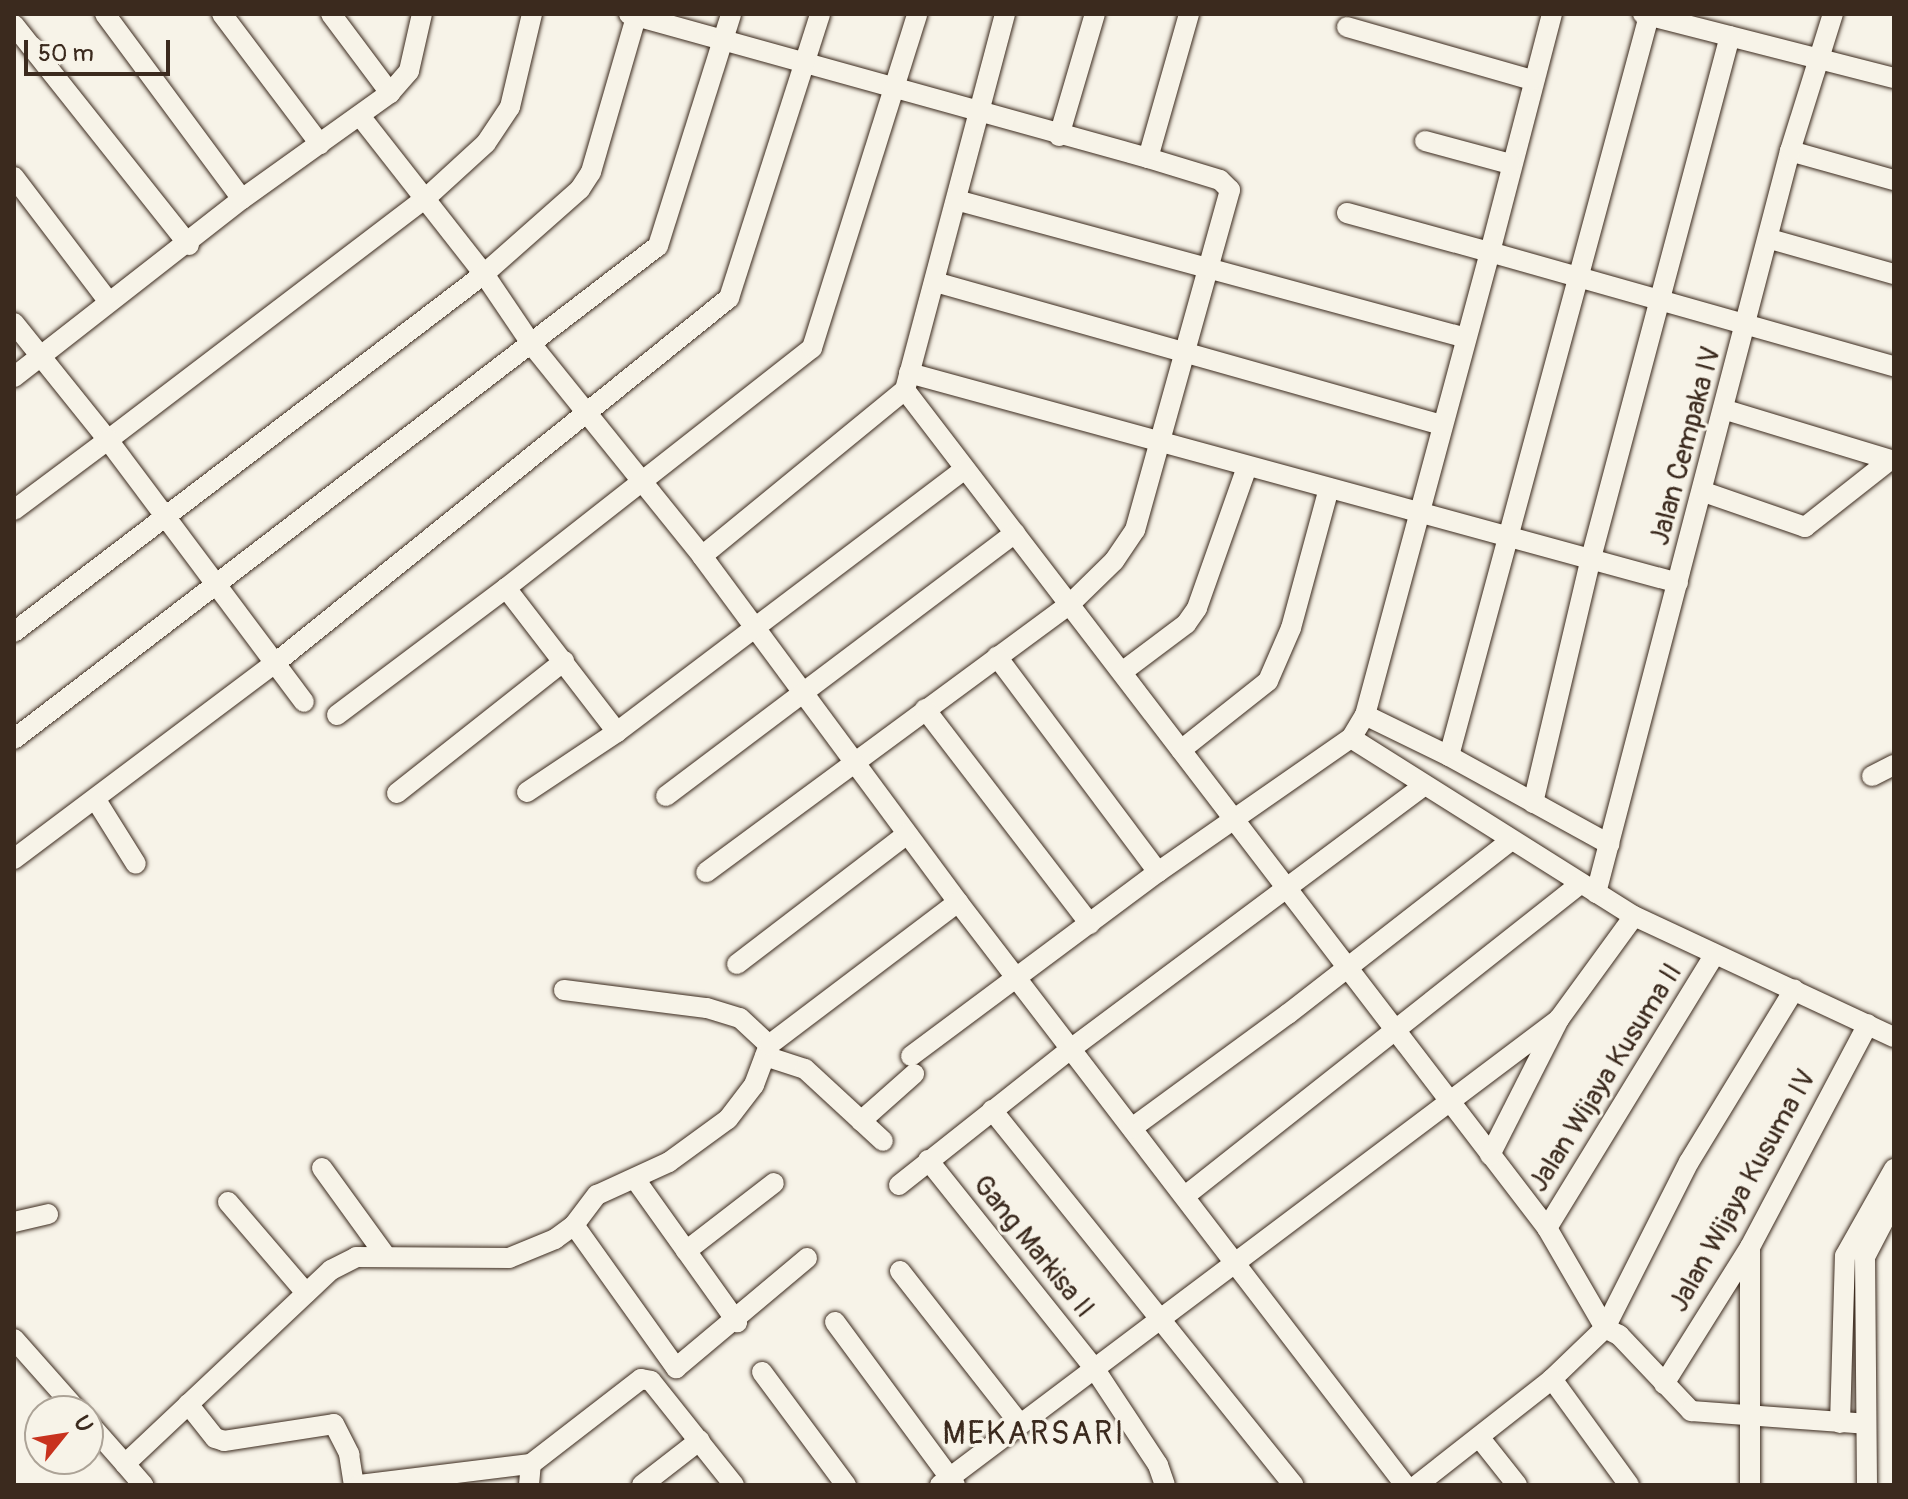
<!DOCTYPE html>
<style>
body{margin:0}
#map{position:relative;width:1908px;height:1499px;overflow:hidden;background:#f7f3e8;font-family:Pangolin,sans-serif}
div>[style]{position:absolute}
.roads{filter:drop-shadow(0 0 2px #3b2a1e) drop-shadow(0 0 2px #3b2a1e)}
.minor>*{height:20px;margin:-10px;padding:0 10px;transform-origin:10px;border-radius:10px;background:#f7f3e8}
span{translate:-50% -50%;white-space:nowrap;text-align:center;line-height:1.15;-webkit-text-stroke:6px #f7f3e8;paint-order:stroke}
.street-label{font-size:28px;color:#3b2a1e}
.quarter-label{font-size:32px;color:#3b2a1e;letter-spacing:2px}
.frame{position:absolute;inset:0;border:16px solid #3b2a1e;pointer-events:none}
.north{position:absolute;left:24px;top:1395px;width:80px;height:80px;box-sizing:border-box;background:#f7f3e8;border:2px solid #aca397;border-radius:50%;rotate:60deg;font-size:22px;font-weight:700;line-height:32px;text-align:center;color:#3b2a1e}
.north::after{content:'';display:block;margin:auto;width:28px;height:36px;background:#c8321e;clip-path:polygon(50% 0,100% 100%,50% 72%,0 100%)}
.scale{position:absolute;left:24px;top:40px;width:146px;height:36px;box-sizing:border-box;border:4px solid #3b2a1e;border-top:0;padding-left:10px;font-size:24px;line-height:28px;white-space:nowrap;color:#3b2a1e;-webkit-text-stroke:6px #f7f3e8;paint-order:stroke}
</style>
<div id="map">
<div class="roads">
<div class="minor">
<div style="left:105px;top:14px;width:230px;rotate:53.5deg"></div>
<div style="left:222px;top:14px;width:163px;rotate:53deg"></div>
<div style="left:331px;top:14px;width:99px;rotate:53.2deg"></div>
<div style="left:629px;top:14px;width:539px;rotate:15.51deg"></div>
<div style="left:1148px;top:158px;width:75px;rotate:17deg"></div>
<div style="left:1220px;top:180px;width:14px;rotate:45deg"></div>
<div style="left:1230px;top:190px;width:353px;rotate:105.6deg"></div>
<div style="left:1135px;top:530px;width:37px;rotate:124deg"></div>
<div style="left:1114px;top:561px;width:62px;rotate:135.7deg"></div>
<div style="left:1070px;top:604px;width:452px;rotate:143.6deg"></div>
<div style="left:1005px;top:14px;width:389px;rotate:104.9deg"></div>
<div style="left:905px;top:390px;width:1056px;rotate:52.54deg"></div>
<div style="left:1547px;top:1228px;width:116px;rotate:59.9deg"></div>
<div style="left:1605px;top:1328px;width:16px;rotate:27deg"></div>
<div style="left:1619px;top:1335px;width:105px;rotate:46.5deg"></div>
<div style="left:1691px;top:1411px;width:175px;rotate:4.2deg"></div>
<div style="left:1552px;top:14px;width:246px;rotate:104.6deg"></div>
<div style="left:1490px;top:252px;width:420px;rotate:15.8deg"></div>
<div style="left:1643px;top:14px;width:259px;rotate:14.3deg"></div>
<div style="left:14px;top:25px;width:281px;rotate:51.5deg"></div>
<div style="left:1347px;top:27px;width:192px;rotate:16deg"></div>
<div style="left:360px;top:116px;width:201px;rotate:51.9deg"></div>
<div style="left:484px;top:274px;width:86px;rotate:55.9deg"></div>
<div style="left:532px;top:345px;width:271px;rotate:51.1deg"></div>
<div style="left:702px;top:556px;width:430px;rotate:53.5deg"></div>
<div style="left:958px;top:902px;width:735px;rotate:52.52deg"></div>
<div style="left:1059px;top:136px;width:127px;rotate:-73.6deg"></div>
<div style="left:1425px;top:141px;width:88px;rotate:15.1deg"></div>
<div style="left:1790px;top:151px;width:108px;rotate:15.6deg"></div>
<div style="left:1148px;top:158px;width:150px;rotate:-74.1deg"></div>
<div style="left:14px;top:177px;width:157px;rotate:52.8deg"></div>
<div style="left:956px;top:200px;width:528px;rotate:15.14deg"></div>
<div style="left:1347px;top:213px;width:148px;rotate:15.3deg"></div>
<div style="left:1490px;top:252px;width:480px;rotate:105.1deg"></div>
<div style="left:1365px;top:715px;width:27px;rotate:121deg"></div>
<div style="left:1351px;top:738px;width:334px;rotate:32.2deg"></div>
<div style="left:1634px;top:916px;width:287px;rotate:25deg"></div>
<div style="left:1770px;top:239px;width:129px;rotate:15.8deg"></div>
<div style="left:935px;top:282px;width:527px;rotate:15.75deg"></div>
<div style="left:14px;top:323px;width:150px;rotate:51.2deg"></div>
<div style="left:108px;top:440px;width:400px;rotate:-37.3deg"></div>
<div style="left:426px;top:198px;width:81px;rotate:-42.5deg"></div>
<div style="left:486px;top:143px;width:43px;rotate:-56.3deg"></div>
<div style="left:510px;top:107px;width:96px;rotate:-76.7deg"></div>
<div style="left:909px;top:373px;width:797px;rotate:15.27deg"></div>
<div style="left:14px;top:377px;width:289px;rotate:-38deg"></div>
<div style="left:242px;top:199px;width:182px;rotate:-35.6deg"></div>
<div style="left:390px;top:93px;width:29px;rotate:-49deg"></div>
<div style="left:409px;top:71px;width:58px;rotate:-77.2deg"></div>
<div style="left:1726px;top:410px;width:176px;rotate:16.9deg"></div>
<div style="left:1704px;top:492px;width:107px;rotate:19.1deg"></div>
<div style="left:1805px;top:527px;width:108px;rotate:-38.2deg"></div>
<div style="left:14px;top:510px;width:117px;rotate:-36.7deg"></div>
<div style="left:108px;top:440px;width:327px;rotate:53.2deg"></div>
<div style="left:702px;top:556px;width:262px;rotate:-39.3deg"></div>
<div style="left:506px;top:588px;width:389px;rotate:-38.1deg"></div>
<div style="left:812px;top:348px;width:350px;rotate:-72.5deg"></div>
<div style="left:14px;top:632px;width:591px;rotate:-37.3deg"></div>
<div style="left:484px;top:274px;width:128px;rotate:-41.5deg"></div>
<div style="left:580px;top:189px;width:20px;rotate:-57deg"></div>
<div style="left:591px;top:172px;width:165px;rotate:-73.8deg"></div>
<div style="left:1122px;top:672px;width:80px;rotate:-36.9deg"></div>
<div style="left:1186px;top:624px;width:19px;rotate:-55deg"></div>
<div style="left:1197px;top:608px;width:150px;rotate:-70.5deg"></div>
<div style="left:925px;top:709px;width:271px;rotate:52.5deg"></div>
<div style="left:337px;top:715px;width:211px;rotate:-36.9deg"></div>
<div style="left:506px;top:588px;width:182px;rotate:52.4deg"></div>
<div style="left:617px;top:732px;width:436px;rotate:-37.1deg"></div>
<div style="left:1365px;top:715px;width:93px;rotate:26deg"></div>
<div style="left:1449px;top:756px;width:767px;rotate:-74.88deg"></div>
<div style="left:14px;top:739px;width:811px;rotate:-37.44deg"></div>
<div style="left:658px;top:246px;width:243px;rotate:-72.5deg"></div>
<div style="left:1181px;top:750px;width:111px;rotate:-38.4deg"></div>
<div style="left:1268px;top:681px;width:58px;rotate:-66.5deg"></div>
<div style="left:1291px;top:628px;width:145px;rotate:-74.8deg"></div>
<div style="left:1449px;top:756px;width:183px;rotate:28.8deg"></div>
<div style="left:1872px;top:776px;width:25px;rotate:-27deg"></div>
<div style="left:527px;top:792px;width:108px;rotate:-33.7deg"></div>
<div style="left:397px;top:793px;width:213px;rotate:-38.3deg"></div>
<div style="left:666px;top:796px;width:437px;rotate:-37deg"></div>
<div style="left:96px;top:800px;width:75px;rotate:58deg"></div>
<div style="left:1533px;top:803px;width:252px;rotate:-76.7deg"></div>
<div style="left:1591px;top:558px;width:540px;rotate:-75.09deg"></div>
<div style="left:14px;top:859px;width:325px;rotate:-36.9deg"></div>
<div style="left:274px;top:664px;width:584px;rotate:-38.81deg"></div>
<div style="left:729px;top:298px;width:298px;rotate:-72.2deg"></div>
<div style="left:1158px;top:872px;width:235px;rotate:-34.8deg"></div>
<div style="left:1596px;top:893px;width:767px;rotate:-75.35deg"></div>
<div style="left:1790px;top:151px;width:144px;rotate:-72.6deg"></div>
<div style="left:737px;top:964px;width:214px;rotate:-37.4deg"></div>
<div style="left:564px;top:990px;width:144px;rotate:7.2deg"></div>
<div style="left:707px;top:1008px;width:34px;rotate:17deg"></div>
<div style="left:740px;top:1018px;width:40px;rotate:43deg"></div>
<div style="left:765px;top:1056px;width:42px;rotate:18deg"></div>
<div style="left:805px;top:1069px;width:106px;rotate:42.7deg"></div>
<div style="left:911px;top:1056px;width:308px;rotate:-36.7deg"></div>
<div style="left:1158px;top:872px;width:269px;rotate:-126.8deg"></div>
<div style="left:992px;top:1110px;width:481px;rotate:51.2deg"></div>
<div style="left:861px;top:1121px;width:71px;rotate:-41.6deg"></div>
<div style="left:1132px;top:1128px;width:193px;rotate:-36.2deg"></div>
<div style="left:1288px;top:1014px;width:281px;rotate:-37.9deg"></div>
<div style="left:1490px;top:1155px;width:153px;rotate:-63.1deg"></div>
<div style="left:1559px;top:1019px;width:127px;rotate:-53.9deg"></div>
<div style="left:928px;top:1160px;width:266px;rotate:51.4deg"></div>
<div style="left:1094px;top:1368px;width:116px;rotate:56.6deg"></div>
<div style="left:1158px;top:1465px;width:21px;rotate:71deg"></div>
<div style="left:322px;top:1168px;width:107px;rotate:54.1deg"></div>
<div style="left:635px;top:1179px;width:176px;rotate:54.5deg"></div>
<div style="left:899px;top:1185px;width:221px;rotate:-38.4deg"></div>
<div style="left:1072px;top:1048px;width:437px;rotate:-36.7deg"></div>
<div style="left:1185px;top:1196px;width:503px;rotate:-38.3deg"></div>
<div style="left:228px;top:1202px;width:120px;rotate:49.4deg"></div>
<div style="left:14px;top:1222px;width:35px;rotate:-13deg"></div>
<div style="left:574px;top:1225px;width:176px;rotate:54.5deg"></div>
<div style="left:676px;top:1368px;width:171px;rotate:-40deg"></div>
<div style="left:1547px;top:1228px;width:318px;rotate:-58.5deg"></div>
<div style="left:1750px;top:1247px;width:238px;rotate:90deg"></div>
<div style="left:686px;top:1251px;width:111px;rotate:-37.7deg"></div>
<div style="left:900px;top:1271px;width:194px;rotate:51.9deg"></div>
<div style="left:835px;top:1322px;width:202px;rotate:53.6deg"></div>
<div style="left:14px;top:1339px;width:96px;rotate:48.4deg"></div>
<div style="left:762px;top:1372px;width:141px;rotate:53.4deg"></div>
<div style="left:1552px;top:1379px;width:74px;rotate:-43.9deg"></div>
<div style="left:1605px;top:1328px;width:186px;rotate:-63.2deg"></div>
<div style="left:1689px;top:1162px;width:202px;rotate:-58.6deg"></div>
<div style="left:1664px;top:1384px;width:162px;rotate:-57.9deg"></div>
<div style="left:1750px;top:1247px;width:252px;rotate:-62.1deg"></div>
<div style="left:188px;top:1404px;width:43px;rotate:51.5deg"></div>
<div style="left:215px;top:1438px;width:9px;rotate:18deg"></div>
<div style="left:224px;top:1441px;width:111px;rotate:-8.8deg"></div>
<div style="left:334px;top:1424px;width:34px;rotate:63deg"></div>
<div style="left:349px;top:1454px;width:31px;rotate:81deg"></div>
<div style="left:88px;top:1422px;width:56px;rotate:48.6deg"></div>
<div style="left:125px;top:1464px;width:283px;rotate:-43.3deg"></div>
<div style="left:331px;top:1270px;width:28px;rotate:-27deg"></div>
<div style="left:356px;top:1257px;width:153px;rotate:0.4deg"></div>
<div style="left:509px;top:1258px;width:50px;rotate:-22.4deg"></div>
<div style="left:555px;top:1239px;width:24px;rotate:-36deg"></div>
<div style="left:574px;top:1225px;width:38px;rotate:-53deg"></div>
<div style="left:597px;top:1195px;width:79px;rotate:-24.6deg"></div>
<div style="left:669px;top:1162px;width:73px;rotate:-36.1deg"></div>
<div style="left:728px;top:1119px;width:43px;rotate:-52.6deg"></div>
<div style="left:754px;top:1085px;width:43px;rotate:-69.4deg"></div>
<div style="left:769px;top:1045px;width:237px;rotate:-37.1deg"></div>
<div style="left:1840px;top:1423px;width:167px;rotate:-88.3deg"></div>
<div style="left:1845px;top:1256px;width:100px;rotate:-60.6deg"></div>
<div style="left:1479px;top:1437px;width:61px;rotate:51.6deg"></div>
<div style="left:125px;top:1464px;width:28px;rotate:49deg"></div>
<div style="left:359px;top:1485px;width:173px;rotate:-7deg"></div>
<div style="left:531px;top:1464px;width:139px;rotate:-37.7deg"></div>
<div style="left:641px;top:1379px;width:10px;rotate:11deg"></div>
<div style="left:651px;top:1381px;width:133px;rotate:51.4deg"></div>
<div style="left:529px;top:1485px;width:21px;rotate:-85deg"></div>
<div style="left:642px;top:1485px;width:73px;rotate:-37.8deg"></div>
<div style="left:940px;top:1485px;width:775px;rotate:-36.97deg"></div>
<div style="left:1417px;top:1485px;width:172px;rotate:-38.1deg"></div>
<div style="left:1552px;top:1379px;width:131px;rotate:54deg"></div>
<div style="left:1867px;top:1485px;width:228px;rotate:-90.5deg"></div>
<div style="left:1865px;top:1257px;width:63px;rotate:-62.6deg"></div>
</div>
</div>
<div class="street-label">
<span style="left:1686px;top:446px;rotate:-75deg">Jalan Cempaka IV</span>
<span style="left:1606px;top:1078px;rotate:-58deg">Jalan Wijaya Kusuma II</span>
<span style="left:1743px;top:1191px;rotate:-61deg">Jalan Wijaya Kusuma IV</span>
<span style="left:1033px;top:1247px;rotate:51deg">Gang Markisa II</span>
</div>
<div class="quarter-label">
<span style="left:1034px;top:1434px">MEKARSARI</span>
</div>
<div class="frame"></div>
<div class="north">U</div>
<div class="scale">50 m</div>
</div>
